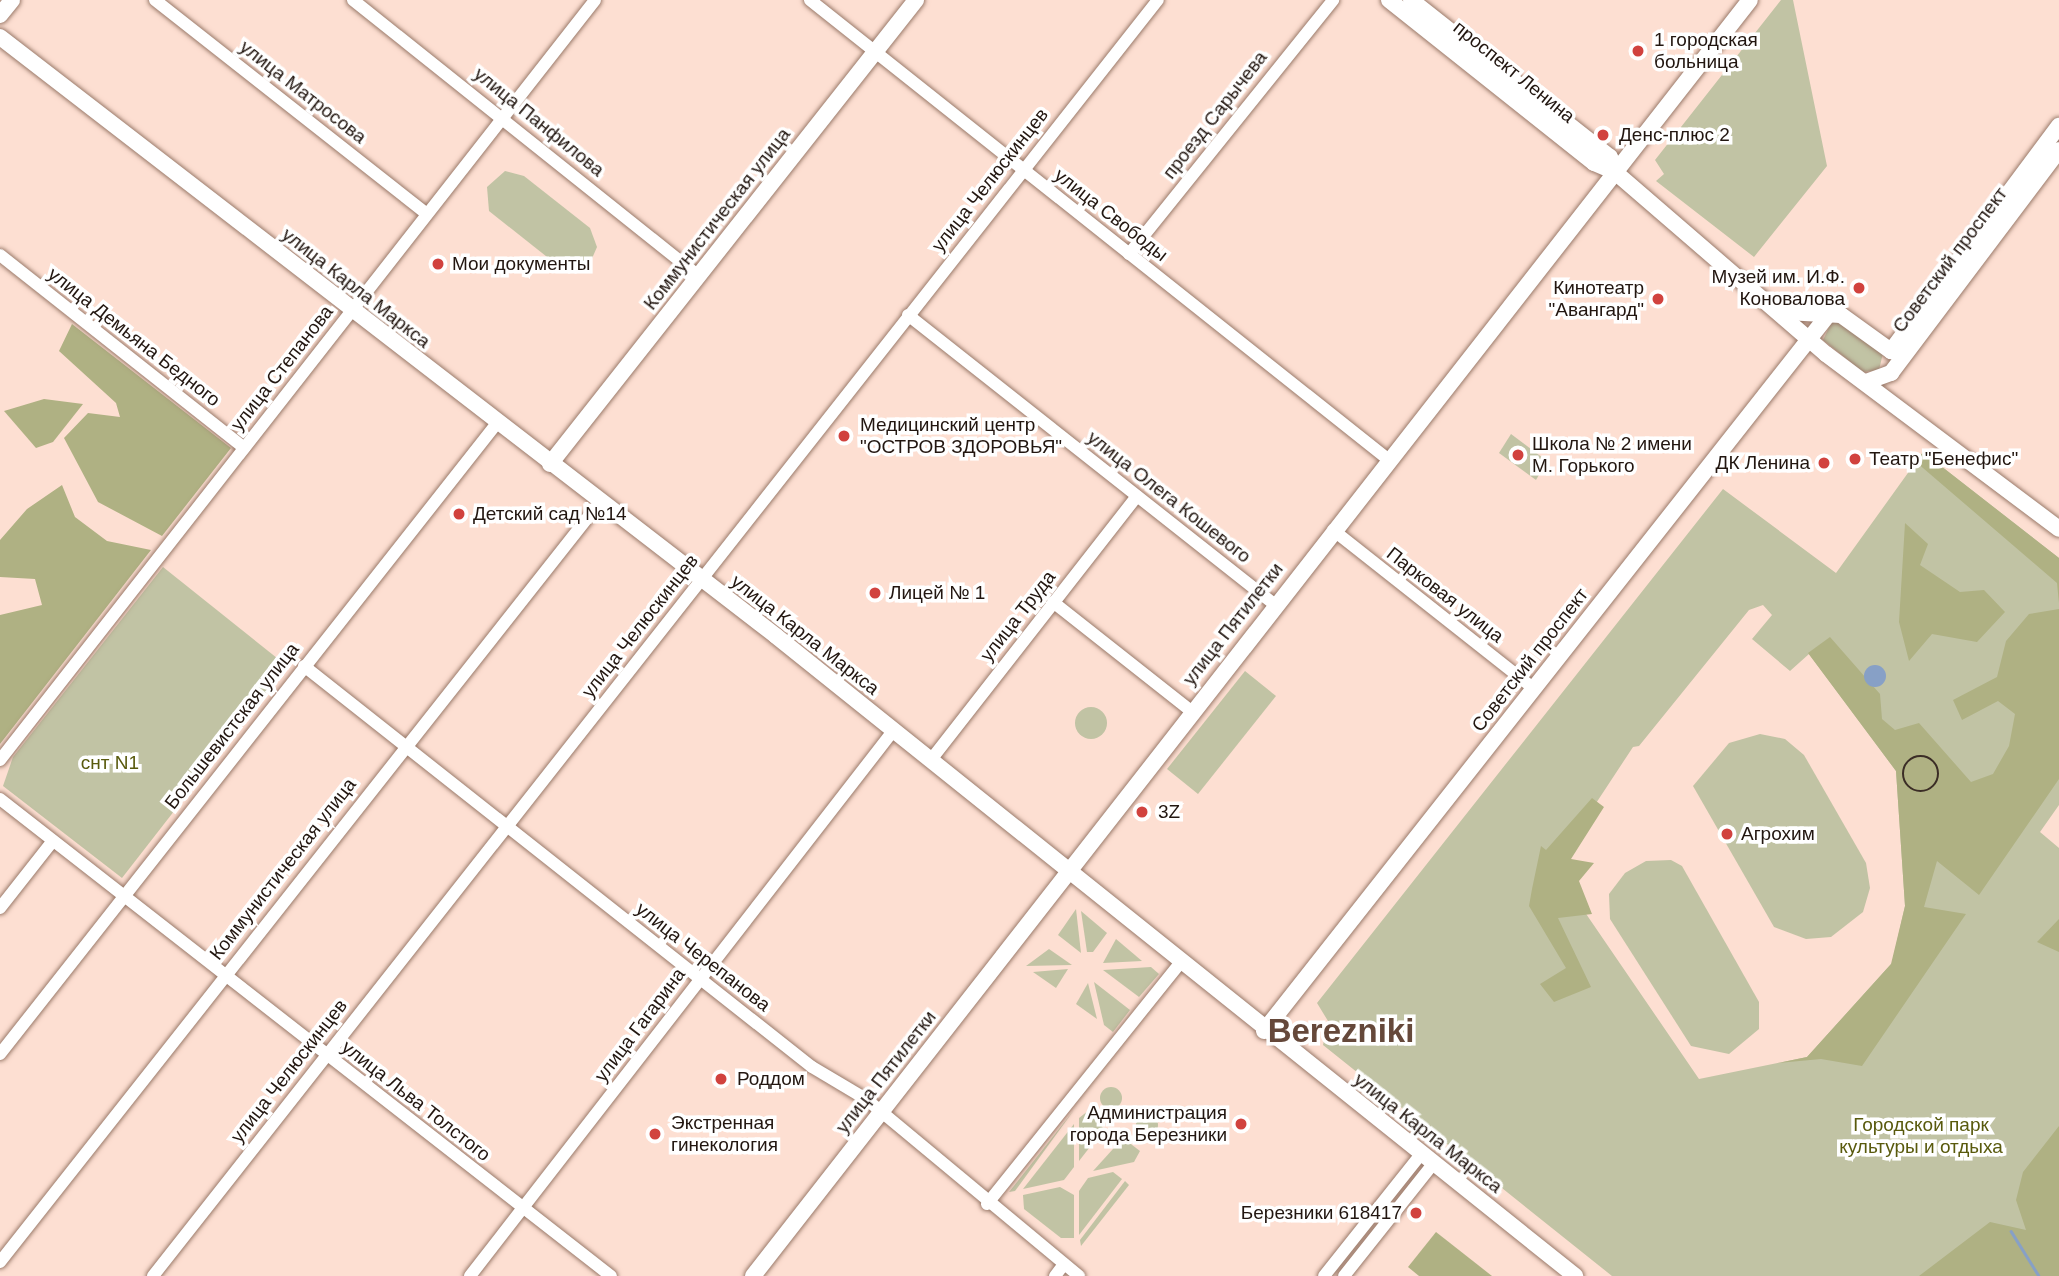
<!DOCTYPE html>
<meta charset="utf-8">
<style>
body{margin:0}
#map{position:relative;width:2059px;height:1276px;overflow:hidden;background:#fddfd2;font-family:Arial,sans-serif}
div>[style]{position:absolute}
.green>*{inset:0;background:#c1c3a4}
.round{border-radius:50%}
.forest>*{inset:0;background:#afb183}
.water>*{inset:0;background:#87a0c6}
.stream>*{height:2.5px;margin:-1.25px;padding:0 1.25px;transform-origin:1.25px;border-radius:1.25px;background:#87a0c6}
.roads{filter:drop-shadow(0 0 2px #9a7a6a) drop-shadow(0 0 2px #9a7a6a)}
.minor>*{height:12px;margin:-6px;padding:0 6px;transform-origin:6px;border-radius:6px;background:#fff}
.major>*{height:16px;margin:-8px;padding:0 8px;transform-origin:8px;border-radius:8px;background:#fff}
.rail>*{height:2.5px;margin-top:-1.25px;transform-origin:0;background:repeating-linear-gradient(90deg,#3b2d26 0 12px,transparent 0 24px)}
.rail>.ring{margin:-1.25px;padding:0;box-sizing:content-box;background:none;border:2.5px solid #3b2d26;border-radius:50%}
.dots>*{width:19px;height:19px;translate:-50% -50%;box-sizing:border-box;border:4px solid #fff;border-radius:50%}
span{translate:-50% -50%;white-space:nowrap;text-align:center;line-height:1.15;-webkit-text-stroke:7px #fff;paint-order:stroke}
.poi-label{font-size:19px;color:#221610}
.left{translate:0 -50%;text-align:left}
.right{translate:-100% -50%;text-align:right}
.street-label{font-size:19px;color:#221610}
.park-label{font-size:19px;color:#595a0d}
.town-label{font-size:33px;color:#65483a;font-weight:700}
</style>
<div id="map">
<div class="green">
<div style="clip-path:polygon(1781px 0,1793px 0,1827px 166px,1754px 257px,1656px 181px,1664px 174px,1655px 160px)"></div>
<div style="clip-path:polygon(505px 171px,524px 176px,590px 228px,597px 247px,590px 263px,578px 271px,561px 268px,489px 211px,487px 187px)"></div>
<div style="clip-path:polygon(1833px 319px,1883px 353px,1879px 370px,1863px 372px,1823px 340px)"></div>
<div style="clip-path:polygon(1511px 434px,1547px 461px,1536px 480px,1499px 453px)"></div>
<div style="clip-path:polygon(evenodd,1923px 452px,2059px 558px,2059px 805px,2040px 832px,2059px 848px,2059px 1276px,1612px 1276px,1323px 1045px,1328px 1021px,1317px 1003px,1723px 489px,1836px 573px,1923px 452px,1763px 605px,1772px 615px,1752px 639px,1790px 671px,1809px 654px,1896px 771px,1905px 906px,1892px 963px,1807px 1057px,1699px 1079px,1554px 867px,1633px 747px,1639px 746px,1749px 610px,1763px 605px)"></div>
<div style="clip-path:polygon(163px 567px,287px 666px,122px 878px,3px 786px,13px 757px)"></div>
<div style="clip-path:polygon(1245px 671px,1276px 696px,1198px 794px,1167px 769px)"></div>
<div class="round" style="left:1075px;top:707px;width:32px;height:32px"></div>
<div style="clip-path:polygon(1760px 734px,1785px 739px,1804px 755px,1866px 863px,1870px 888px,1863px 912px,1831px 937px,1806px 939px,1774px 927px,1693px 786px,1729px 743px)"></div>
<div style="clip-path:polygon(1671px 860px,1682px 866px,1759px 1002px,1759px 1029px,1729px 1054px,1691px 1046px,1610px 919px,1609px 894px,1625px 873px,1646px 861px)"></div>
<div style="clip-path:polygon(1076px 909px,1081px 953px,1058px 935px)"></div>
<div style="clip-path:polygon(1081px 911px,1107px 933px,1093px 952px,1087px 952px)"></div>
<div style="clip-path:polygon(1116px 939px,1142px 961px,1103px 963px)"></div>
<div style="clip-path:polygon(1049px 949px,1072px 965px,1026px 966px)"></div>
<div style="clip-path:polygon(1151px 967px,1159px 974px,1139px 997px,1103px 970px)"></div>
<div style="clip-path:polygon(1068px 969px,1056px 988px,1033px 972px)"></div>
<div style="clip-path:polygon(1094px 982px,1130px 1010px,1113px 1032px,1104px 1025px)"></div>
<div style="clip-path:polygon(1088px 983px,1097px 1019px,1076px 1004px)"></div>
<div class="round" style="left:1100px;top:1087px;width:22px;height:22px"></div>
<div style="clip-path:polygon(1074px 1110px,1015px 1191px,1009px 1192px)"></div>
<div style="clip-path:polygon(1088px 1111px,1104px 1129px,1079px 1161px,1079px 1118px)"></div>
<div class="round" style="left:1136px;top:1114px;width:22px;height:22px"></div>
<div style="clip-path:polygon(1074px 1124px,1074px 1167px,1064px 1180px,1023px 1189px)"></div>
<div style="clip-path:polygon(1123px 1138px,1140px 1151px,1134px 1162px,1093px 1171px)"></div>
<div style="clip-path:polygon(1113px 1172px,1122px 1179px,1079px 1235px,1079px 1191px,1088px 1178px)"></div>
<div style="clip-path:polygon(1125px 1181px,1129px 1185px,1081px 1246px,1080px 1240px)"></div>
<div style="clip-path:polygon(1060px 1187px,1074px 1195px,1074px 1238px,1061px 1238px,1024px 1209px,1023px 1195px)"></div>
</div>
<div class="forest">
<div style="clip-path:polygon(72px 324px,231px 448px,162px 536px,98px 502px,64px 438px,88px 413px,120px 417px,116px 403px,59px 351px)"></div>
<div style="clip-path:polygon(44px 399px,83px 404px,53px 442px,36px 448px,4px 411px)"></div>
<div style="clip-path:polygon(1923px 452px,2059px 558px,2059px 603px,2057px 583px,1916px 462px)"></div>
<div style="clip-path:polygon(62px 485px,75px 517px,107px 541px,151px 550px,0 744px,0 615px,42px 605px,35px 579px,0 577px,0 540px,27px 509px)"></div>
<div style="clip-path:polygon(1905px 523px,1928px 544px,1920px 565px,1960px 592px,1984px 590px,2005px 612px,1977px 642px,1932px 634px,1909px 661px,1899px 622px)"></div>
<div style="clip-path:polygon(2059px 609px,2059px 779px,1979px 895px,1937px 861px,1924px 907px,1966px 914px,1862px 1066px,1821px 1059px,1778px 1063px,1807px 1057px,1891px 964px,1905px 906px,1896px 771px,1808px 653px,1830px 637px,1880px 694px,1882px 719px,1895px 730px,1919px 723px,1971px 782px,1993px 774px,2009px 746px,2015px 714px,1998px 701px,1962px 720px,1953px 700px,1997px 677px,2006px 641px,2029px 614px)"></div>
<div style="clip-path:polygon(1592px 798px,1604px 807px,1571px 859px,1594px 863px,1579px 881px,1592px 914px,1558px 918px,1591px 987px,1554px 1002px,1540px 984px,1566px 968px,1529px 906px,1532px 889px,1541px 846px,1546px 850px)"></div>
<div style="clip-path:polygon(2059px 919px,2059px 952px,2037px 942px)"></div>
<div style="clip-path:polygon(2059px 1126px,2059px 1276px,1919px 1276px,1990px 1222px,2026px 1230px,2016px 1200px,2023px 1172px)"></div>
<div style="clip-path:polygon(1436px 1232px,1492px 1276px,1419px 1276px,1408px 1267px)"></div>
</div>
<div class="water">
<div class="round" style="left:1864px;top:665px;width:22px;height:22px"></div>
</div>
<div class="stream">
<div style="left:2011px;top:1231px;width:53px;rotate:58.1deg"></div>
</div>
<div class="roads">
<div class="minor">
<div style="left:155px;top:0;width:346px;rotate:38.2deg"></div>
<div style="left:353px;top:0;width:443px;rotate:38.6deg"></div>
<div style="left:810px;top:0;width:739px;rotate:38.47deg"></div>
<div style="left:1129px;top:254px;width:326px;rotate:-51.2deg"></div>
<div style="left:0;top:255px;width:311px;rotate:38.3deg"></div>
<div style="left:908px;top:315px;width:468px;rotate:38.3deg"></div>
<div style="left:1333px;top:530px;width:256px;rotate:38.3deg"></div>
<div style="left:1053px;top:602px;width:176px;rotate:38.3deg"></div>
<div style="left:304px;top:666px;width:647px;rotate:38.29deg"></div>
<div style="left:812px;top:1067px;width:63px;rotate:30.7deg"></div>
<div style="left:866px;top:1099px;width:277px;rotate:39.7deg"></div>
<div style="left:0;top:760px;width:965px;rotate:-51.94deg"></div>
<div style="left:930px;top:761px;width:336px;rotate:-52deg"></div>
<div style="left:0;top:799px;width:775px;rotate:37.98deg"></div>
<div style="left:0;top:908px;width:84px;rotate:-51.8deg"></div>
<div style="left:0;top:1054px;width:803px;rotate:-51.77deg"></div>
<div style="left:987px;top:1204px;width:307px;rotate:-51.3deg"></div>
<div style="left:0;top:1262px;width:968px;rotate:-51.71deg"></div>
<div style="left:153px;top:1276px;width:1624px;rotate:-51.78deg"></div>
<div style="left:470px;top:1276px;width:690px;rotate:-52.18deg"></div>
<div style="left:1055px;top:1276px;width:15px;rotate:-53deg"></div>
<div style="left:1324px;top:1276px;width:156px;rotate:-51.5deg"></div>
<div style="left:1344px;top:1276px;width:143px;rotate:-51.5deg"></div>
</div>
<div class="major">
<div style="left:1389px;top:0;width:262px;rotate:38.5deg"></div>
<div style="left:1594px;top:163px;width:23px;rotate:23deg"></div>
<div style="left:1615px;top:172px;width:279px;rotate:40.8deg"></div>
<div style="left:1826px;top:354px;width:291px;rotate:36.9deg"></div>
<div style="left:1411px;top:0;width:253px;rotate:38.3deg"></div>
<div style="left:1610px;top:157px;width:16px;rotate:72deg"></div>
<div style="left:0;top:15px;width:19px;rotate:-51deg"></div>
<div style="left:0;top:37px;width:980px;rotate:37.66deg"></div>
<div style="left:776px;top:636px;width:1024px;rotate:38.69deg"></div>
<div style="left:1786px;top:312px;width:55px;rotate:3.1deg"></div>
<div style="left:1841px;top:315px;width:62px;rotate:35.8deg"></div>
<div style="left:1891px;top:351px;width:281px;rotate:-53.3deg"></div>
<div style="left:1866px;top:382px;width:27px;rotate:-20deg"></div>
<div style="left:1891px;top:373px;width:279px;rotate:-53deg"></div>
<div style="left:550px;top:464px;width:591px;rotate:-51.73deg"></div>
<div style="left:1264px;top:1031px;width:911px;rotate:-51.77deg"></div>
<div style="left:753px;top:1276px;width:1619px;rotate:-52deg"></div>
</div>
</div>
<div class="rail">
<div class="ring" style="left:1903px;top:756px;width:33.5px;height:33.5px"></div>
</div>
<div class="dots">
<div style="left:1638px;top:51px;background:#d1423e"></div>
<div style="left:1603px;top:135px;background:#d1423e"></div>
<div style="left:438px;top:264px;background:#d1423e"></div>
<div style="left:1859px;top:288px;background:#d1423e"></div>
<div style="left:1658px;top:299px;background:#d1423e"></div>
<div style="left:844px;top:436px;background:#d1423e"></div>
<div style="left:1518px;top:455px;background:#d1423e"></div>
<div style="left:1855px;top:459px;background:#d1423e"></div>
<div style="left:1824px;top:463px;background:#d1423e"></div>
<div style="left:459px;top:514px;background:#d1423e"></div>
<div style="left:875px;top:593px;background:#d1423e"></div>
<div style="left:1142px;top:812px;background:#d1423e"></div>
<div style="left:1727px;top:834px;background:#d1423e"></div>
<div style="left:721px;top:1079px;background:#d1423e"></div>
<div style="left:1241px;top:1124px;background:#d1423e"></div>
<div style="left:655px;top:1134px;background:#d1423e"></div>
<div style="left:1416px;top:1213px;background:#d1423e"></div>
</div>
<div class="poi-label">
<span class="left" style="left:1654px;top:51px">1 городская<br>больница</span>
<span class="left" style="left:1619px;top:135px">Денс-плюс 2</span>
<span class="left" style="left:452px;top:264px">Мои документы</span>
<span class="right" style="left:1845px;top:288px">Музей им. И.Ф.<br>Коновалова</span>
<span class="right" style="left:1644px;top:299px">Кинотеатр<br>"Авангард"</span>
<span class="left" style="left:860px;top:436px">Медицинский центр<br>"ОСТРОВ ЗДОРОВЬЯ"</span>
<span class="left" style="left:1532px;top:455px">Школа № 2 имени<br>М. Горького</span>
<span class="left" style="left:1869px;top:459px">Театр "Бенефис"</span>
<span class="right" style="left:1810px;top:463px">ДК Ленина</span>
<span class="left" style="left:473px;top:514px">Детский сад №14</span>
<span class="left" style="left:889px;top:593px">Лицей № 1</span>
<span class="left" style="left:1158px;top:812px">3Z</span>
<span class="left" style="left:1741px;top:834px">Агрохим</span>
<span class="left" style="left:737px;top:1079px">Роддом</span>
<span class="right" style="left:1227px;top:1124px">Администрация<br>города Березники</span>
<span class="left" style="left:671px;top:1134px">Экстренная<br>гинекология</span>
<span class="right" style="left:1402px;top:1213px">Березники 618417</span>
</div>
<div class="street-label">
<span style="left:1514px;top:72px;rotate:39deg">проспект Ленина</span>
<span style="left:303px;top:92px;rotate:38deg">улица Матросова</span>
<span style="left:1215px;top:115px;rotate:-52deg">проезд Сарычева</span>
<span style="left:539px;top:122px;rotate:39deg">улица Панфилова</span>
<span style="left:990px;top:180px;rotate:-52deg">улица Челюскинцев</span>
<span style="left:1111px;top:215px;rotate:38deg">улица Свободы</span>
<span style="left:717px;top:219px;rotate:-52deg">Коммунистическая улица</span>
<span style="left:1950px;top:260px;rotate:-53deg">Советский проспект</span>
<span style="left:356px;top:288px;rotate:38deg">улица Карла Маркса</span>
<span style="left:134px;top:337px;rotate:38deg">улица Демьяна Бедного</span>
<span style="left:282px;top:368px;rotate:-52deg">улица Степанова</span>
<span style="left:1169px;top:497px;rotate:38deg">улица Олега Кошевого</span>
<span style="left:1445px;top:595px;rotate:38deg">Парковая улица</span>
<span style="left:1018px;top:616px;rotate:-52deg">улица Труда</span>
<span style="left:1233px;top:624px;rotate:-52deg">улица Пятилетки</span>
<span style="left:640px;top:626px;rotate:-52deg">улица Челюскинцев</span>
<span style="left:805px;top:635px;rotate:38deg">улица Карла Маркса</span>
<span style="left:1530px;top:660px;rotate:-52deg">Советский проспект</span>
<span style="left:232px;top:726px;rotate:-52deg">Большевистская улица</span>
<span style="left:283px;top:869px;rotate:-52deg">Коммунистическая улица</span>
<span style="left:703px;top:957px;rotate:38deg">улица Черепанова</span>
<span style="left:640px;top:1025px;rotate:-53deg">улица Гагарина</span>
<span style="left:289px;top:1071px;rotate:-52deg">улица Челюскинцев</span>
<span style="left:886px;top:1072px;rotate:-52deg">улица Пятилетки</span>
<span style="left:416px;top:1101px;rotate:38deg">улица Льва Толстого</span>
<span style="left:1428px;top:1133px;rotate:38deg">улица Карла Маркса</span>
</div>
<div class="park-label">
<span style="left:110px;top:763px">снт N1</span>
<span style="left:1921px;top:1136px">Городской парк<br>культуры и отдыха</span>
</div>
<div class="town-label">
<span style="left:1341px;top:1031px">Berezniki</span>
</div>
</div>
